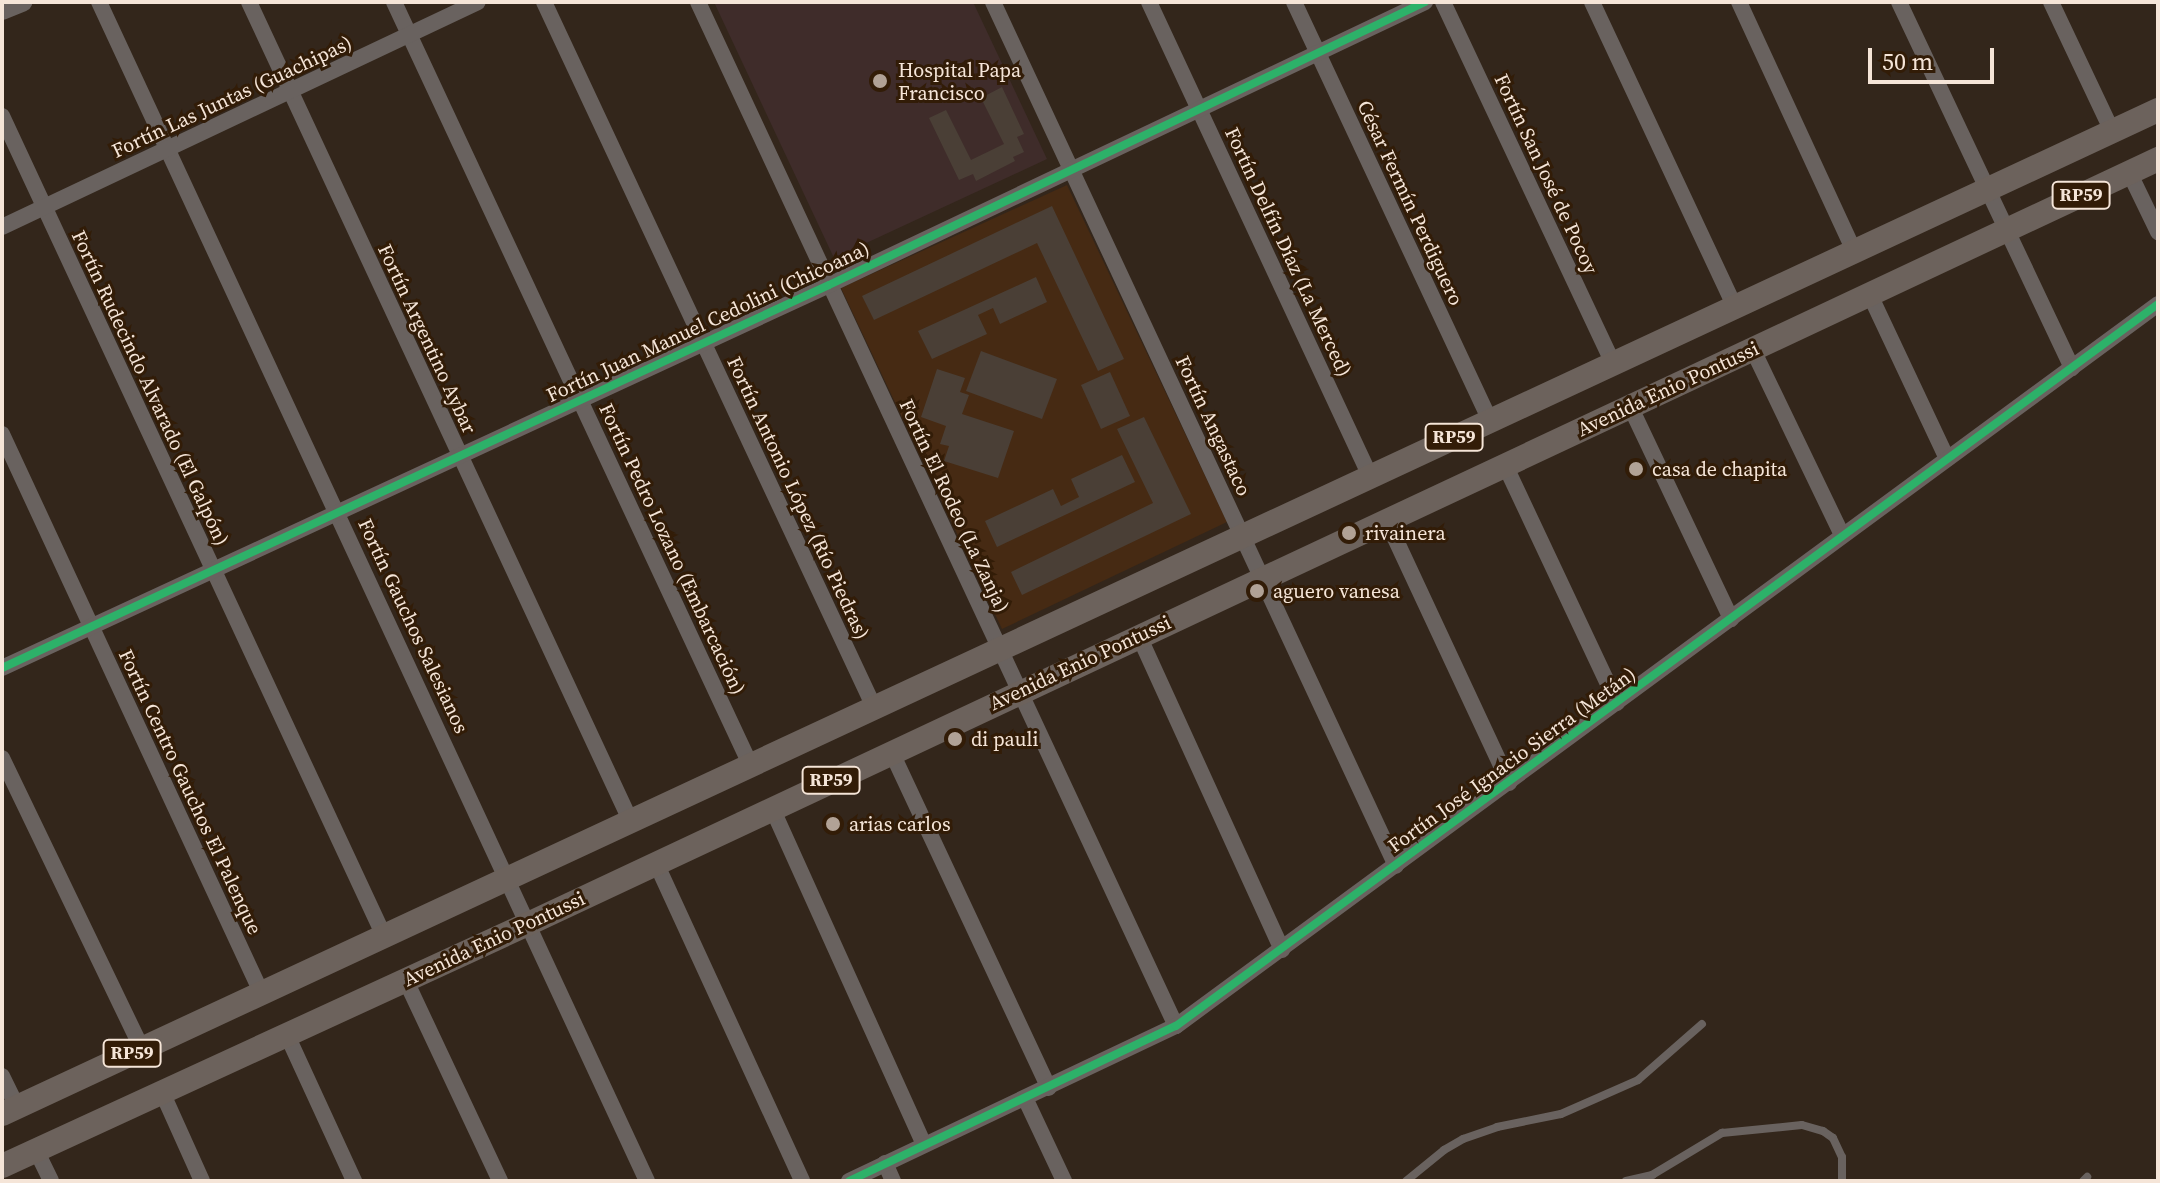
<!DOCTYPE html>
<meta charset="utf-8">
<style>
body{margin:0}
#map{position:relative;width:2160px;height:1183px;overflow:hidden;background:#33261b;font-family:"Source Serif 4",serif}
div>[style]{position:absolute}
.built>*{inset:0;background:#462a13}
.medical>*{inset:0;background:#3f2c2a}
.building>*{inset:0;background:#4a3f36}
.service>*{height:8px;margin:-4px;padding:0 4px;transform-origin:4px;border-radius:4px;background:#69625f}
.minor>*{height:16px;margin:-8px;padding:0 8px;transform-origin:8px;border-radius:8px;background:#69625f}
.tertiary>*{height:20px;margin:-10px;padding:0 10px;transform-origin:10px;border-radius:10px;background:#69625f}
.primary>*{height:24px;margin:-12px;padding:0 12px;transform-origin:12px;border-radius:12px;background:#6c625c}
.cycleway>*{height:8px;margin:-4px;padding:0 4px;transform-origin:4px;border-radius:4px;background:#2db169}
.dots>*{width:22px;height:22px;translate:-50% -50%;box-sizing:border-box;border:4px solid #321c07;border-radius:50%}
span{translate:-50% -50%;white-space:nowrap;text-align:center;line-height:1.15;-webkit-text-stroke:6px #321c07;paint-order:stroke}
.shield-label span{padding:2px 6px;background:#321c07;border:2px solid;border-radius:6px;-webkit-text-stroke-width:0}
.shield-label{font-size:18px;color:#f5e5d8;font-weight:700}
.poi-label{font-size:20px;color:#f5e5d8}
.left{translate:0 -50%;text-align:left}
.street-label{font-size:20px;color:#f5e5d8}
.frame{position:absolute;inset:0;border:4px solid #f5e5d8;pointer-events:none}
.scale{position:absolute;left:1868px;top:48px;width:126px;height:36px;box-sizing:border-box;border:4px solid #f5e5d8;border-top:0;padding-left:10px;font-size:24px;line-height:28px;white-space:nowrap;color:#f5e5d8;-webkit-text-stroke:6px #321c07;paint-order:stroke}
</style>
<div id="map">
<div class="built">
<div style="clip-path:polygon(1067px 185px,1227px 522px,1002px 629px,841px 288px)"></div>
</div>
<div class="medical">
<div style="clip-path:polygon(714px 2px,973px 2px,1047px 159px,834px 258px)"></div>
</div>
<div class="building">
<div style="clip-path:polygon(1002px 87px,1024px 134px,1017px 137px,1024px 152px,1013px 157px,1015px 161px,976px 181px,973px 174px,959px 180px,929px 118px,946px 110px,971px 160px,1004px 144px,981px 98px)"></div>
<div style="clip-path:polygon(1052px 206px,1124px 359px,1098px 371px,1037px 243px,874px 320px,862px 296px)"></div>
<div style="clip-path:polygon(1036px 277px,1047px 302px,1000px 324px,993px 308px,978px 315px,987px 334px,932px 359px,918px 331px)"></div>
<div style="clip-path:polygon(981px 351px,1057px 379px,1042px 419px,966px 391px)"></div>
<div style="clip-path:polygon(937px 369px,965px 378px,960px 392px,969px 395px,962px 414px,1014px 431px,998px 478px,944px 461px,949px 446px,940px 444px,946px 426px,921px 417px)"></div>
<div style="clip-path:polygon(1110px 372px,1130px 416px,1101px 429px,1081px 385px)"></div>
<div style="clip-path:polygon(1144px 417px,1191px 514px,1022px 595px,1011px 572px,1153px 503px,1117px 429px)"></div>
<div style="clip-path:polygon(1122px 455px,1135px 482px,997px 547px,985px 521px,1053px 489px,1061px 506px,1079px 497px,1071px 479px)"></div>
</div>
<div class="service">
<div style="left:1406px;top:1181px;width:49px;rotate:-39.2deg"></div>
<div style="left:1444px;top:1150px;width:22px;rotate:-30deg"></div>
<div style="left:1463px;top:1139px;width:36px;rotate:-19deg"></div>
<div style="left:1497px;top:1127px;width:65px;rotate:-11.5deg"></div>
<div style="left:1561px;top:1114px;width:84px;rotate:-23.8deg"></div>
<div style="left:1638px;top:1080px;width:85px;rotate:-41.2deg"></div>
<div style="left:1626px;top:1181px;width:27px;rotate:-13deg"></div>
<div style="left:1652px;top:1175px;width:82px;rotate:-31deg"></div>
<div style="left:1722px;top:1133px;width:80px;rotate:-5.7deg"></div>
<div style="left:1802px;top:1125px;width:22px;rotate:16deg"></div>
<div style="left:1823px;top:1131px;width:12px;rotate:35deg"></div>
<div style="left:1833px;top:1138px;width:21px;rotate:65deg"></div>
<div style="left:1842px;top:1157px;width:24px;rotate:90deg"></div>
<div style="left:2083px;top:1181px;width:6px;rotate:-45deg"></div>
</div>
<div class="minor">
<div style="left:99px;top:2px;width:1300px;rotate:65.07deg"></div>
<div style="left:249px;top:2px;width:905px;rotate:65.02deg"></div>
<div style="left:394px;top:2px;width:841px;rotate:64.96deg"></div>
<div style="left:544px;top:2px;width:778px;rotate:64.92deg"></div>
<div style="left:698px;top:2px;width:1130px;rotate:64.98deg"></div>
<div style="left:993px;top:2px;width:953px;rotate:64.99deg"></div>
<div style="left:1149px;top:2px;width:523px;rotate:65deg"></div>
<div style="left:1294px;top:2px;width:463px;rotate:64.9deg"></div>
<div style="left:1443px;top:2px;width:399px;rotate:64.8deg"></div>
<div style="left:1592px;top:2px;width:337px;rotate:64.9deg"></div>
<div style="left:1739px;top:2px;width:274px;rotate:65.2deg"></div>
<div style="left:1899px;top:2px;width:405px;rotate:64.7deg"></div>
<div style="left:2051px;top:2px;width:143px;rotate:64.7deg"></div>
<div style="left:2px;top:116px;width:905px;rotate:65.02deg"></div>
<div style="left:2129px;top:172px;width:67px;rotate:64.2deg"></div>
<div style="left:2px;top:227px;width:526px;rotate:-25.3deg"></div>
<div style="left:1870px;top:295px;width:181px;rotate:64.8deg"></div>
<div style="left:1753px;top:350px;width:205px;rotate:64.3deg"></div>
<div style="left:1630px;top:406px;width:236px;rotate:64.6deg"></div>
<div style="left:2px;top:434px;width:617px;rotate:65.1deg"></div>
<div style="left:1505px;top:465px;width:263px;rotate:64.8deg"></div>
<div style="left:1387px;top:521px;width:289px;rotate:65deg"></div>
<div style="left:1139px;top:636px;width:345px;rotate:65.5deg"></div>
<div style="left:2px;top:668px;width:911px;rotate:-24.85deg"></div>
<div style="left:829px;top:285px;width:660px;rotate:-25.4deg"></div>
<div style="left:891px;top:751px;width:372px;rotate:64.9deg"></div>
<div style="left:2px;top:758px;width:323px;rotate:64.3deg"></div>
<div style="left:772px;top:808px;width:369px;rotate:65.7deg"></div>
<div style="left:656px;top:863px;width:350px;rotate:65.3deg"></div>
<div style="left:406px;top:981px;width:221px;rotate:64.8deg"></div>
<div style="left:287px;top:1035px;width:161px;rotate:65.3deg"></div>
<div style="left:2px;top:1076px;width:34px;rotate:64deg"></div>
<div style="left:162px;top:1092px;width:98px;rotate:65.8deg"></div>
<div style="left:1025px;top:1098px;width:92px;rotate:64.8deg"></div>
<div style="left:36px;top:1150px;width:34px;rotate:64deg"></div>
<div style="left:885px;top:1163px;width:20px;rotate:66deg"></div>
<div style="left:849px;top:1181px;width:362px;rotate:-25.4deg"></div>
<div style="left:1176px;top:1026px;width:1219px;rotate:-36.32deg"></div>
</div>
<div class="tertiary">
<div style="left:2px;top:10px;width:22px;rotate:-22deg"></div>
</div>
<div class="primary">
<div style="left:2px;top:1114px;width:2378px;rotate:-24.97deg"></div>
<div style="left:2px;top:1166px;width:579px;rotate:-24.71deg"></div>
<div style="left:528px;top:924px;width:1801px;rotate:-25.14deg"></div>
</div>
<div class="cycleway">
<div style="left:2px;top:668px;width:911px;rotate:-24.85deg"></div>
<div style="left:829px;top:285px;width:660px;rotate:-25.4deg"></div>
<div style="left:849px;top:1181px;width:362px;rotate:-25.4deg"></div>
<div style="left:1176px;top:1026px;width:1219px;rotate:-36.32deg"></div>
</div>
<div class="dots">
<div style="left:880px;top:81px;background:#b1a296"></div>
<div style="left:1636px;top:469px;background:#b1a296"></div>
<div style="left:1349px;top:533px;background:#b1a296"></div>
<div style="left:1257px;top:591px;background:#b1a296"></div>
<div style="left:955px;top:739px;background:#b1a296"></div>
<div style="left:833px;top:824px;background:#b1a296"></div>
</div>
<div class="shield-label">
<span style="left:2081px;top:195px">RP59</span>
<span style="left:1454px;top:437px">RP59</span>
<span style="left:831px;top:780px">RP59</span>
<span style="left:132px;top:1053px">RP59</span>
</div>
<div class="poi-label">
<span class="left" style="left:898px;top:82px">Hospital Papa<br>Francisco</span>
<span class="left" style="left:1652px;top:469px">casa de chapita</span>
<span class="left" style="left:1365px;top:533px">rivainera</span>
<span class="left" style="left:1273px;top:591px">aguero vanesa</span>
<span class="left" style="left:971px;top:739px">di pauli</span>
<span class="left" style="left:849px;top:824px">arias carlos</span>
</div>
<div class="street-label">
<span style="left:232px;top:97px;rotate:-25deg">Fortín Las Juntas (Guachipas)</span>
<span style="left:1546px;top:174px;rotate:65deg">Fortín San José de Pocoy</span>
<span style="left:1410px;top:203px;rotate:65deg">César Fermín Perdiguero</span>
<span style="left:1288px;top:252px;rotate:65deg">Fortín Delfín Díaz (La Merced)</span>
<span style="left:708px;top:322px;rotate:-25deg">Fortín Juan Manuel Cedolini (Chicoana)</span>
<span style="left:427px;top:339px;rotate:65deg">Fortín Argentino Aybar</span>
<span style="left:150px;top:388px;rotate:65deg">Fortín Rudecindo Alvarado (El Galpón)</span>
<span style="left:1668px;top:389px;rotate:-25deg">Avenida Enio Pontussi</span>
<span style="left:1213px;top:426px;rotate:65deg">Fortín Angastaco</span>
<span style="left:798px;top:498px;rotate:65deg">Fortín Antonio López (Río Piedras)</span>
<span style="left:954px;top:506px;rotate:65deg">Fortín El Rodeo (La Zanja)</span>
<span style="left:672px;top:549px;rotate:65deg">Fortín Pedro Lozano (Embarcación)</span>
<span style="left:413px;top:626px;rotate:65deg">Fortín Gauchos Salesianos</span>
<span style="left:1080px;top:663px;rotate:-25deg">Avenida Enio Pontussi</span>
<span style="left:1512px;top:760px;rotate:-36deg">Fortín José Ignacio Sierra (Metán)</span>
<span style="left:190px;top:792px;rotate:65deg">Fortín Centro Gauchos El Palenque</span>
<span style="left:494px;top:939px;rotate:-25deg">Avenida Enio Pontussi</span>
</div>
<div class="frame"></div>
<div class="scale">50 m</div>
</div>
